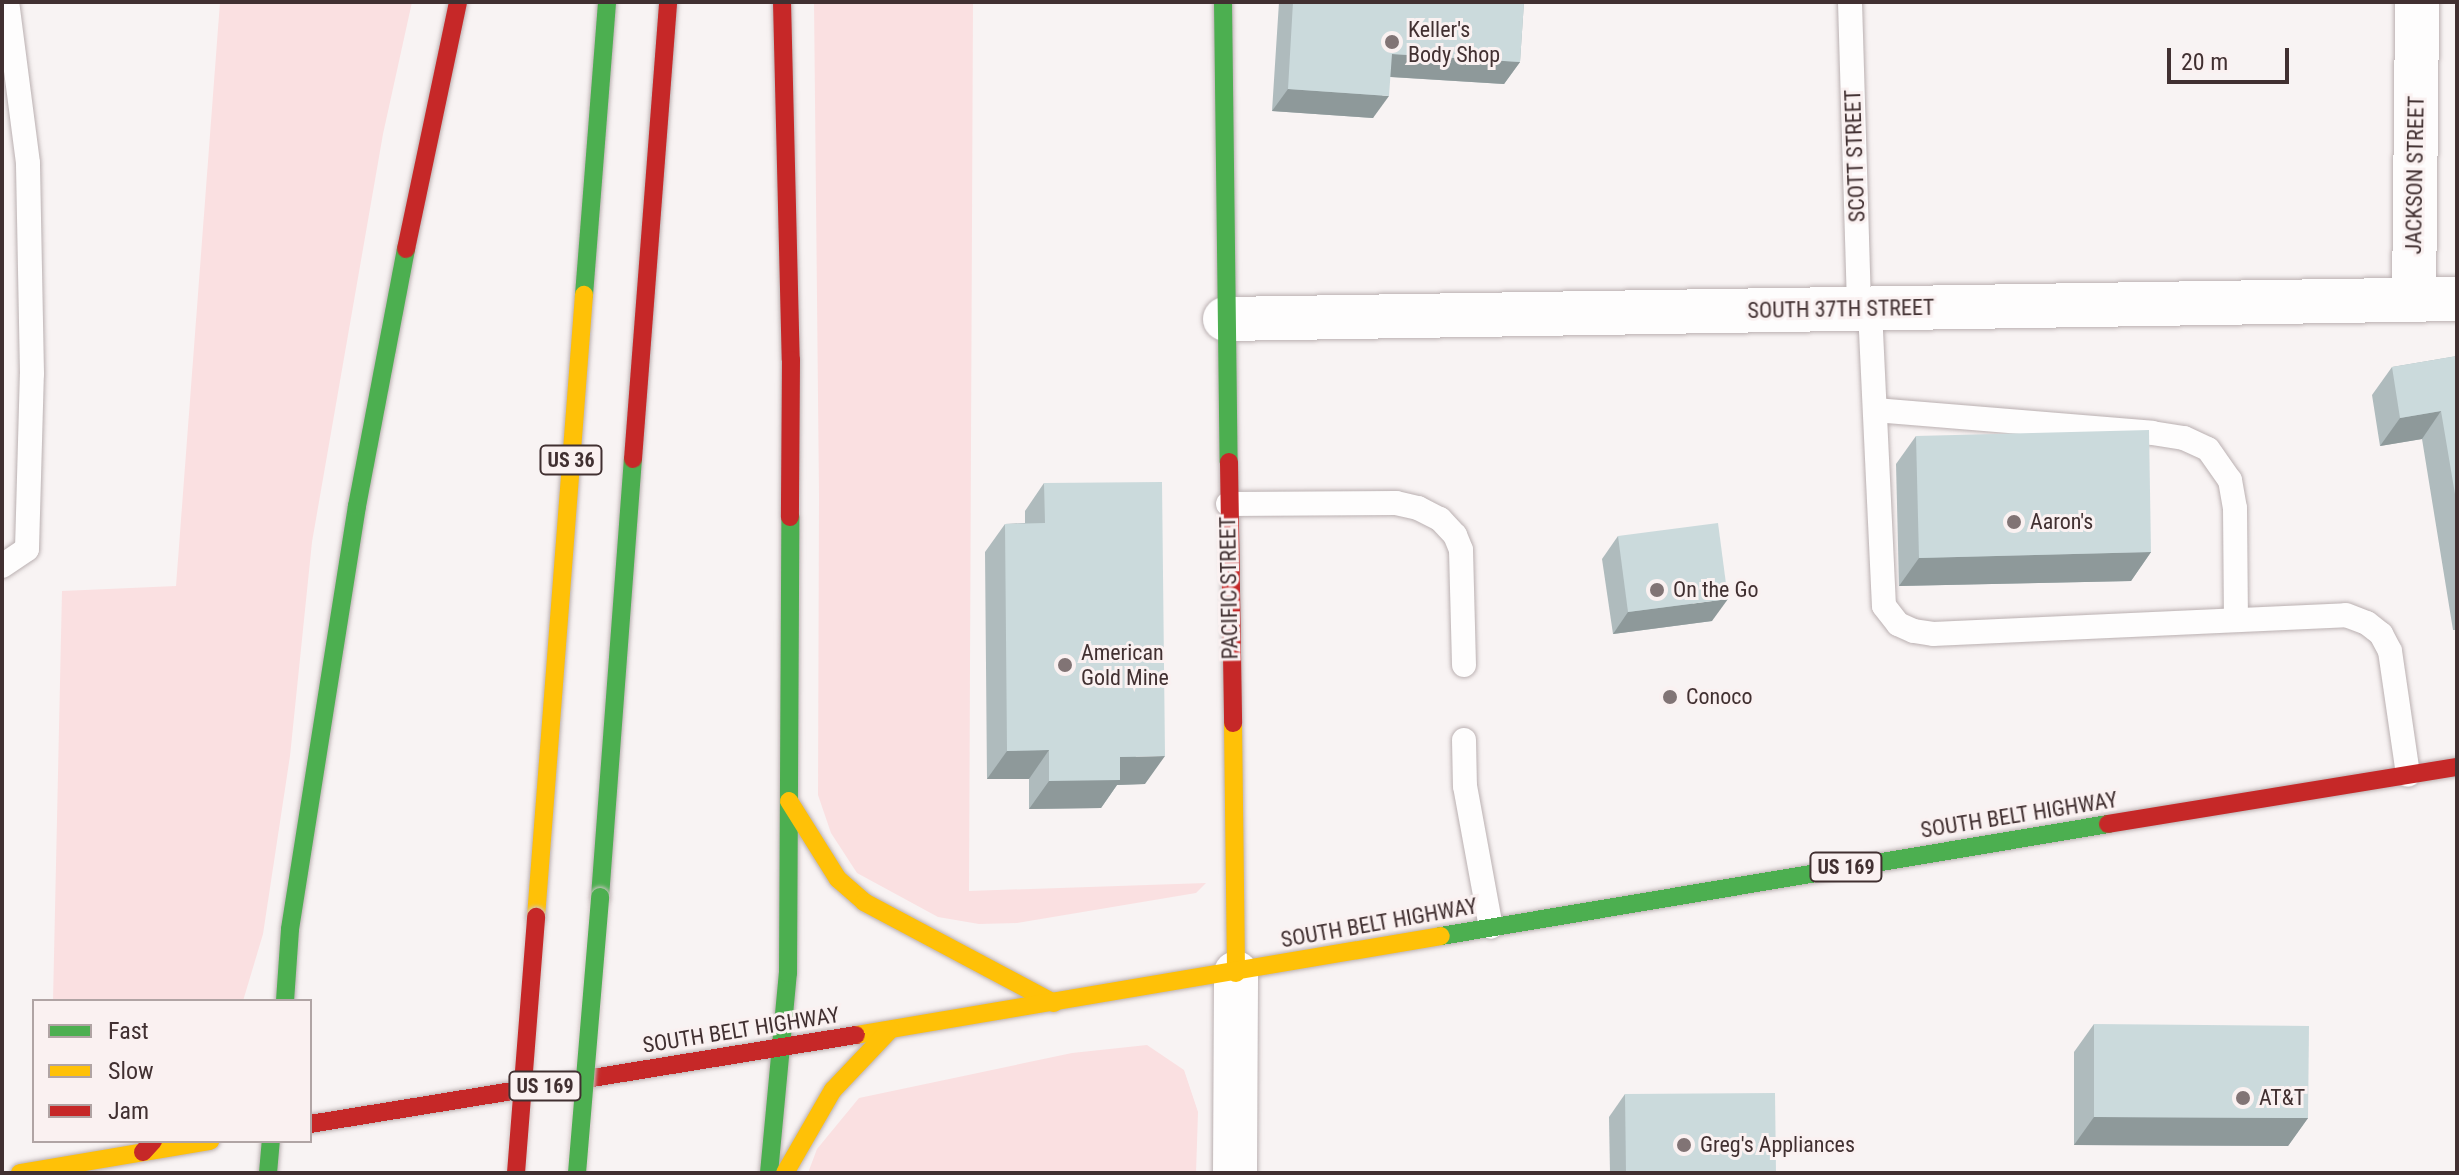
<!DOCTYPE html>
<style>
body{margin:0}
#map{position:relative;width:2459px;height:1175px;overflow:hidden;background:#f8f3f3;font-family:"Roboto Condensed",sans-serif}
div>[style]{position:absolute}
.green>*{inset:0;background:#fae0e1}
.roads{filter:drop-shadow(0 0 2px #bab0b1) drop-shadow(0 0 2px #bab0b1)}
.lane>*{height:24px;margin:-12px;padding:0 12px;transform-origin:12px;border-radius:12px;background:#fefdfd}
.street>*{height:44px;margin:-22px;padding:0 22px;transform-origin:22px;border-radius:22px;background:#fefdfd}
.fast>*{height:18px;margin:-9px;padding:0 9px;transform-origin:9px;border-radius:9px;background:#4caf50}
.slow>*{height:18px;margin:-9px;padding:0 9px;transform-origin:9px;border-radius:9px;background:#ffc107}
.jam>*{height:18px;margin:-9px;padding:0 9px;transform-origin:9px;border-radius:9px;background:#c62828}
.bridges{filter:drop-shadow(0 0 2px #cfc4c4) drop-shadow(0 0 2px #cfc4c4)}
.fast-bridge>*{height:18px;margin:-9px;padding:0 9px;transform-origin:9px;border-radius:9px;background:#4caf50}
.jam-bridge>*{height:18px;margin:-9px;padding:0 9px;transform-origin:9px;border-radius:9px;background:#c62828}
.wall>*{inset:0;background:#afbbbd}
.shaded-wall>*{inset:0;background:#8e999a}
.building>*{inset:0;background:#cbdadc}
.dots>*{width:22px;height:22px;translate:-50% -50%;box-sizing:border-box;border:4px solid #faf1f1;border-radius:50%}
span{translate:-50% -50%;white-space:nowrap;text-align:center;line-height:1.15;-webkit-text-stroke:6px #faf1f1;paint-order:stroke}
.shield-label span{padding:2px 6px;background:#faf1f1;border:2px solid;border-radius:6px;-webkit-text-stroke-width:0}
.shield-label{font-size:20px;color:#413031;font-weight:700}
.poi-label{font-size:22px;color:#413031}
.left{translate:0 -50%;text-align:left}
.street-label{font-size:22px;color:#413031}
.frame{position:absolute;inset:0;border:4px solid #413031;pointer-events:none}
.legend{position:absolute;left:32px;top:999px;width:280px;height:144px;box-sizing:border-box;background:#faf1f1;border:2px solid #b0a4a4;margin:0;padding:10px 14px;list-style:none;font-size:24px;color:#413031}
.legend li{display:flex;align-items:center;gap:16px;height:40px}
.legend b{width:40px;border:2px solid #b0a4a4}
.scale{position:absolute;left:2167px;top:48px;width:122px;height:36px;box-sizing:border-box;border:4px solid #413031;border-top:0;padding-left:10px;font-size:24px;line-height:28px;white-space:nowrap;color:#413031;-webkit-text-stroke:6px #faf1f1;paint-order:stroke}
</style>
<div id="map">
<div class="green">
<div style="clip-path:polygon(220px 2px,412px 2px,383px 134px,312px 542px,290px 756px,263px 934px,243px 1001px,53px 1001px,62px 591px,176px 586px)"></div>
<div style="clip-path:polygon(814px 2px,973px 2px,969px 891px,1206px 883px,1196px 893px,1017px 923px,979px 924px,938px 917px,857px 873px,831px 833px,818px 795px,819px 496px)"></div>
<div style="clip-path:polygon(1147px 1045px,1184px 1070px,1198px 1112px,1196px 1173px,808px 1173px,817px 1149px,859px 1098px,1072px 1053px)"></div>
</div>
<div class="roads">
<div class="lane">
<div style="left:1850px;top:2px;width:308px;rotate:88.3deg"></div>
<div style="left:1870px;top:310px;width:296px;rotate:87.3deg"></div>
<div style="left:1884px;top:606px;width:23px;rotate:52deg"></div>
<div style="left:1898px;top:624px;width:17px;rotate:24deg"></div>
<div style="left:1914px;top:631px;width:19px;rotate:9deg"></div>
<div style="left:1933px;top:634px;width:413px;rotate:-2.6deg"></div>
<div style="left:2346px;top:615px;width:22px;rotate:21deg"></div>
<div style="left:2367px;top:623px;width:18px;rotate:38deg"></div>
<div style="left:2381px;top:634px;width:19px;rotate:62deg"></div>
<div style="left:2390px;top:651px;width:125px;rotate:81.7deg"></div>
<div style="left:1875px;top:410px;width:278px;rotate:4.7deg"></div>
<div style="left:2152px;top:433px;width:32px;rotate:9deg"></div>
<div style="left:2184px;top:438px;width:26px;rotate:25deg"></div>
<div style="left:2208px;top:449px;width:38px;rotate:55deg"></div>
<div style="left:2230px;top:480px;width:28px;rotate:80deg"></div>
<div style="left:2235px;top:508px;width:110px;rotate:89.5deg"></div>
<div style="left:1228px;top:504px;width:168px;rotate:-0.3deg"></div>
<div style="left:1396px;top:503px;width:23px;rotate:13deg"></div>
<div style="left:1418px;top:508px;width:25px;rotate:27deg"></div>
<div style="left:1440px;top:519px;width:22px;rotate:47deg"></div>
<div style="left:1455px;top:535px;width:16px;rotate:68deg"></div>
<div style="left:1461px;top:550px;width:115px;rotate:88.5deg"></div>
<div style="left:2px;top:566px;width:30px;rotate:-34deg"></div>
<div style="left:27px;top:549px;width:175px;rotate:-88.4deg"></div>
<div style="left:32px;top:374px;width:211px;rotate:-91.1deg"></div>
<div style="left:28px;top:163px;width:162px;rotate:-97.4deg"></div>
<div style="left:1464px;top:740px;width:46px;rotate:88.8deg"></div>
<div style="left:1465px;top:786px;width:143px;rotate:79.6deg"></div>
</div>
<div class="street">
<div style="left:2414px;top:300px;width:298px;rotate:-89.4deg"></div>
<div style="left:1225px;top:319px;width:1232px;rotate:-0.93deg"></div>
<div style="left:1235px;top:1173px;width:200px;rotate:-89.7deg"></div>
</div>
<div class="fast">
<div style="left:1223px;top:2px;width:460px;rotate:89.3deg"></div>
<div style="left:584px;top:295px;width:294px;rotate:-85.5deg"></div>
<div style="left:600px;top:897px;width:439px;rotate:-85.7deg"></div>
<div style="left:1441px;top:936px;width:676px;rotate:-9.53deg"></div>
<div style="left:285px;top:1001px;width:72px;rotate:-86deg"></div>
<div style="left:290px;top:929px;width:428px;rotate:-81deg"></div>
<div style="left:357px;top:506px;width:262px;rotate:-79.2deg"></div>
<div style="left:268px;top:1173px;width:32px;rotate:-85deg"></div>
<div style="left:769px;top:1173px;width:201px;rotate:-84.6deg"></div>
<div style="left:788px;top:973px;width:456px;rotate:-89.7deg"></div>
</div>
<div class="slow">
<div style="left:1233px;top:723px;width:250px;rotate:89.3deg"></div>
<div style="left:789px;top:801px;width:92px;rotate:57.9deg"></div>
<div style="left:838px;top:879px;width:35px;rotate:41deg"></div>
<div style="left:864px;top:902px;width:215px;rotate:28deg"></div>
<div style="left:536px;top:917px;width:624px;rotate:-85.59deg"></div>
<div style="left:856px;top:1035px;width:593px;rotate:-9.61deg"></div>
<div style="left:20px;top:1173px;width:193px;rotate:-9.6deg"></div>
<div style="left:785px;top:1173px;width:96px;rotate:-60deg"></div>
<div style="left:833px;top:1090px;width:83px;rotate:-46.5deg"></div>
</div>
<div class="jam">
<div style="left:782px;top:2px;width:358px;rotate:88.6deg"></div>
<div style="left:791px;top:360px;width:157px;rotate:90.4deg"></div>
<div style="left:406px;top:249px;width:252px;rotate:-78.1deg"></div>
<div style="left:633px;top:459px;width:458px;rotate:-85.6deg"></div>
<div style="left:1229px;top:462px;width:261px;rotate:89.1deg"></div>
<div style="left:2108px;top:824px;width:354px;rotate:-9.3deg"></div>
<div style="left:310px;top:1124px;width:553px;rotate:-9.26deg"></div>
<div style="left:143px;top:1152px;width:15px;rotate:-48deg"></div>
</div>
</div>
<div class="bridges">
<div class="fast-bridge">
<div style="left:577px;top:1173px;width:277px;rotate:-85.2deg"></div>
</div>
<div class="jam-bridge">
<div style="left:516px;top:1173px;width:257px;rotate:-85.5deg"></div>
</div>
</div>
<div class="wall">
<div style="clip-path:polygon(1279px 2px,1524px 2px,1520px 62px,1504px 84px,1390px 77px,1373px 118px,1272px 111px)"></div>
<div style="clip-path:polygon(2457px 356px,2457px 630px,2453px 630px,2422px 439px,2380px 446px,2372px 395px,2392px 367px)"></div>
<div style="clip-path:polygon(1916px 436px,2151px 552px,2131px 581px,1899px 586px,1896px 464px)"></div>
<div style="clip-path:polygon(1044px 483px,1145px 784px,1117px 785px,1101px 808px,1029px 809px,1029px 779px,987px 779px,985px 552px,1005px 524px,1025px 523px,1025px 511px)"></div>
<div style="clip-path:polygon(1618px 536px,1712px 621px,1613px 634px,1602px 559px)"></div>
<div style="clip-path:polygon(2094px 1024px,2308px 1118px,2288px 1146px,2074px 1145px,2074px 1052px)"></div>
<div style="clip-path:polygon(1625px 1094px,1776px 1173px,1610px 1173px,1609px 1117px)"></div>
</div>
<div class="shaded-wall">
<div style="clip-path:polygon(1392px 54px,1520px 62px,1504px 84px,1376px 76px)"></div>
<div style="clip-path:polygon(1288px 89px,1389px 96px,1373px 118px,1272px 111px)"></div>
<div style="clip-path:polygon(2441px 411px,2422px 439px,2380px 446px,2400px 418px)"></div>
<div style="clip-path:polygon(2151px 552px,2131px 581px,1899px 586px,1919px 558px)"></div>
<div style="clip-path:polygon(1728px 599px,1712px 621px,1613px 634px,1628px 612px)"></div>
<div style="clip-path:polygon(1049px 750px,1029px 779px,987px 779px,1007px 751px)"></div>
<div style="clip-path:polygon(1165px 756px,1145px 784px,1117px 785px,1101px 808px,1029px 809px,1049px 781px,1120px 757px)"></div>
<div style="clip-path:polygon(2094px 1117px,2308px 1118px,2288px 1146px,2074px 1145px)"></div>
</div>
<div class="building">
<div style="clip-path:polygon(1293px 2px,1524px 2px,1520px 62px,1392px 54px,1389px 96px,1288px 89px)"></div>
<div style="clip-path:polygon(2457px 356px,2457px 506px,2441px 411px,2400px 418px,2392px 367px)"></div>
<div style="clip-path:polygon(2149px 430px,2151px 552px,1919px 558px,1916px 436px)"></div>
<div style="clip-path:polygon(1162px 482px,1165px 756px,1120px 757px,1120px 780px,1049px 781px,1049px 750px,1007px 751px,1005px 524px,1045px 523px,1044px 483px)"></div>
<div style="clip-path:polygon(1718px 523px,1728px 599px,1628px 612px,1618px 536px)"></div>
<div style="clip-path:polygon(2094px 1024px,2309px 1026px,2308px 1118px,2094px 1117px)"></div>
<div style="clip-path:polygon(1775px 1093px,1776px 1173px,1626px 1173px,1625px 1094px)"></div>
</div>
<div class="dots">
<div style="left:1392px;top:42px;background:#817475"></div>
<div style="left:2014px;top:522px;background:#817475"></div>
<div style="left:1657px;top:590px;background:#817475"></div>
<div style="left:1065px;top:665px;background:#817475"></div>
<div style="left:1670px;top:697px;background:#817475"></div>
<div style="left:2243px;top:1098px;background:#817475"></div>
<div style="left:1684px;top:1145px;background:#817475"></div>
</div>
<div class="shield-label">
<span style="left:571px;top:460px">US 36</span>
<span style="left:1846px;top:867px">US 169</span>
<span style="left:545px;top:1086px">US 169</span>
</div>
<div class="poi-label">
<span class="left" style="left:1408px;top:42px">Keller's<br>Body Shop</span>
<span class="left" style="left:2030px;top:522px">Aaron's</span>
<span class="left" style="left:1673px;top:590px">On the Go</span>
<span class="left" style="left:1081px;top:665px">American<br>Gold Mine</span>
<span class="left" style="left:1686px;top:697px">Conoco</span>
<span class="left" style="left:2259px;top:1098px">AT&amp;T</span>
<span class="left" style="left:1700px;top:1145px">Greg's Appliances</span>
</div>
<div class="street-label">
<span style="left:1855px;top:156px;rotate:-92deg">SCOTT STREET</span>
<span style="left:2415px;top:175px;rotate:-89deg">JACKSON STREET</span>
<span style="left:1841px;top:309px;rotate:-1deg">SOUTH 37TH STREET</span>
<span style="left:1229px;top:588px;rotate:-91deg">PACIFIC STREET</span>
<span style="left:2019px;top:815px;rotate:-9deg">SOUTH BELT HIGHWAY</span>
<span style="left:1379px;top:923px;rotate:-10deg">SOUTH BELT HIGHWAY</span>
<span style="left:741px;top:1030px;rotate:-9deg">SOUTH BELT HIGHWAY</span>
</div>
<div class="frame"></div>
<ul class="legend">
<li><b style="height:10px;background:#4caf50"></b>Fast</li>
<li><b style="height:10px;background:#ffc107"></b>Slow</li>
<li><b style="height:10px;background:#c62828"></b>Jam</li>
</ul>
<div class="scale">20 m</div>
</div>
